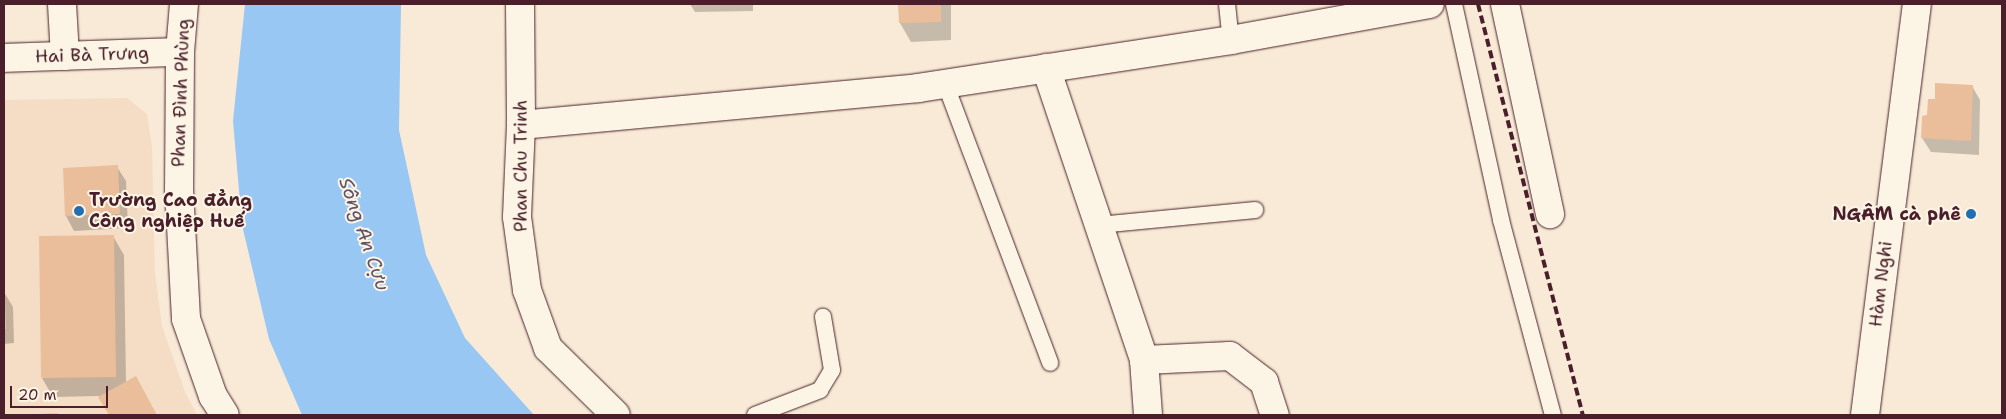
<!DOCTYPE html>
<meta charset="utf-8">
<style>
body{margin:0}
#map{position:relative;width:2006px;height:419px;overflow:hidden;background:#f8ead6;font-family:"Shantell Sans",sans-serif}
div>[style]{position:absolute}
.built>*{inset:0;background:#f4ddc4}
.water>*{inset:0;background:#97c7f2}
.shadow>*{inset:0;background:#0003}
.building>*{inset:0;background:#eabe9a}
.roads{filter:drop-shadow(0 0 1px #4a1f2b) drop-shadow(0 0 1px #4a1f2b)}
.lane>*{height:16px;margin:-8px;padding:0 8px;transform-origin:8px;border-radius:8px;background:#fcf5e5}
.street>*{height:28px;margin:-14px;padding:0 14px;transform-origin:14px;border-radius:14px;background:#fcf5e5}
.secondary>*{height:28px;margin:-14px;padding:0 14px;transform-origin:14px;border-radius:14px;background:#fcf5e5}
.rail>*{height:4px;margin-top:-2px;transform-origin:0;background:repeating-linear-gradient(90deg,#4a1f2b 0 8px,transparent 0 12px)}
.dots>*{width:14px;height:14px;translate:-50% -50%;box-sizing:border-box;border:2px solid #fcf5e5;border-radius:50%}
span{translate:-50% -50%;white-space:nowrap;text-align:center;line-height:1.15;-webkit-text-stroke:4px #fcf5e5;paint-order:stroke}
.street-label{font-size:18px;color:#4a1f2b}
.poi-label{font-size:18px;color:#4a1f2b;font-weight:700}
.left{translate:0 -50%;text-align:left}
.right{translate:-100% -50%;text-align:right}
.water-label{font-size:19px;color:#615167;font-style:italic}
.frame{position:absolute;inset:0;border:5px solid #4a1f2b;pointer-events:none}
.scale{position:absolute;left:10px;top:386px;width:98px;height:22px;box-sizing:border-box;border:2px solid #4a1f2b;border-top:0;padding-left:6px;font-size:15px;line-height:18px;white-space:nowrap;color:#4a1f2b;-webkit-text-stroke:4px #fcf5e5;paint-order:stroke}
</style>
<div id="map">
<div class="built">
<div style="clip-path:polygon(127px 98px,147px 114px,152px 147px,155px 274px,162px 326px,185px 392px,197px 415px,4px 415px,4px 100px)"></div>
</div>
<div class="water">
<div style="clip-path:polygon(245px 4px,401px 4px,399px 130px,426px 255px,465px 338px,534px 415px,302px 415px,269px 339px,242px 225px,233px 121px)"></div>
</div>
<div class="shadow">
<div style="clip-path:polygon(690px 4px,753px 4px,753px 11px,695px 12px)"></div>
<div style="clip-path:polygon(900px 4px,951px 4px,951px 40px,911px 42px,900px 23px)"></div>
<div style="clip-path:polygon(1972px 86px,1980px 100px,1979px 155px,1931px 152px,1922px 138px,1936px 100px)"></div>
<div style="clip-path:polygon(117px 167px,126px 181px,128px 228px,74px 231px,66px 216px,64px 169px)"></div>
<div style="clip-path:polygon(113px 236px,124px 255px,126px 383px,146px 397px,156px 415px,110px 415px,99px 396px,53px 397px,42px 378px)"></div>
<div style="clip-path:polygon(4px 292px,13px 307px,14px 343px,4px 344px)"></div>
</div>
<div class="building">
<div style="clip-path:polygon(898px 4px,941px 4px,941px 22px,899px 23px)"></div>
<div style="clip-path:polygon(1935px 83px,1973px 85px,1971px 141px,1921px 138px,1922px 116px,1927px 115px,1928px 99px,1935px 99px)"></div>
<div style="clip-path:polygon(118px 165px,120px 214px,65px 216px,63px 168px)"></div>
<div style="clip-path:polygon(114px 235px,116px 377px,41px 378px,39px 236px)"></div>
<div style="clip-path:polygon(4px 303px,5px 303px,6px 329px,4px 329px)"></div>
<div style="clip-path:polygon(136px 376px,157px 415px,109px 415px,98px 397px)"></div>
<div style="clip-path:polygon(58px 413px,58px 415px,37px 415px,37px 414px)"></div>
</div>
<div class="roads">
<div class="lane">
<div style="left:1227px;top:4px;width:36px;rotate:84deg"></div>
<div style="left:1454px;top:4px;width:221px;rotate:77.7deg"></div>
<div style="left:1501px;top:220px;width:202px;rotate:75.1deg"></div>
<div style="left:945px;top:83px;width:299px;rotate:69.4deg"></div>
<div style="left:1099px;top:225px;width:157px;rotate:-5.5deg"></div>
<div style="left:755px;top:415px;width:70px;rotate:-21deg"></div>
<div style="left:820px;top:390px;width:23px;rotate:-59deg"></div>
<div style="left:832px;top:370px;width:54px;rotate:-99.6deg"></div>
</div>
<div class="street">
<div style="left:62px;top:4px;width:52px;rotate:86.7deg"></div>
<div style="left:184px;top:4px;width:48px;rotate:94.8deg"></div>
<div style="left:180px;top:52px;width:137px;rotate:90.4deg"></div>
<div style="left:179px;top:189px;width:130px;rotate:86.9deg"></div>
<div style="left:186px;top:319px;width:82px;rotate:70.7deg"></div>
<div style="left:213px;top:396px;width:22px;rotate:58deg"></div>
<div style="left:1505px;top:4px;width:215px;rotate:77.9deg"></div>
<div style="left:4px;top:58px;width:176px;rotate:-2deg"></div>
<div style="left:1046px;top:68px;width:308px;rotate:71.4deg"></div>
<div style="left:1144px;top:360px;width:86px;rotate:-2.7deg"></div>
<div style="left:1230px;top:356px;width:43px;rotate:37.4deg"></div>
<div style="left:1264px;top:382px;width:35px;rotate:72deg"></div>
<div style="left:521px;top:125px;width:399px;rotate:-5.3deg"></div>
<div style="left:918px;top:88px;width:317px;rotate:-8.7deg"></div>
<div style="left:1231px;top:40px;width:202px;rotate:-10.3deg"></div>
<div style="left:1144px;top:360px;width:55px;rotate:85.8deg"></div>
<div style="left:1865px;top:415px;width:414px;rotate:-82.8deg"></div>
</div>
<div class="secondary">
<div style="left:520px;top:4px;width:121px;rotate:89.5deg"></div>
<div style="left:521px;top:125px;width:92px;rotate:92.5deg"></div>
<div style="left:517px;top:217px;width:74px;rotate:82.2deg"></div>
<div style="left:527px;top:290px;width:62px;rotate:70.1deg"></div>
<div style="left:548px;top:348px;width:95px;rotate:44.6deg"></div>
</div>
</div>
<div class="rail">
<div style="left:1478px;top:4px;width:424px;rotate:75.7deg"></div>
</div>
<div class="dots">
<div style="left:79px;top:211px;background:#1f6fb2"></div>
<div style="left:1971px;top:214px;background:#1f6fb2"></div>
</div>
<div class="street-label">
<span style="left:92px;top:55px;rotate:-2deg">Hai Bà Trưng</span>
<span style="left:181px;top:93px;rotate:-88deg">Phan Đình Phùng</span>
<span style="left:521px;top:166px;rotate:-90deg">Phan Chu Trinh</span>
<span style="left:1881px;top:284px;rotate:-83deg">Hàm Nghi</span>
</div>
<div class="poi-label">
<span class="left" style="left:89px;top:211px">Trường Cao đẳng<br>Công nghiệp Huế</span>
<span class="right" style="left:1961px;top:214px">NGÂM cà phê</span>
</div>
<div class="water-label">
<span style="left:364px;top:234px;rotate:71deg">Sông An Cựu</span>
</div>
<div class="frame"></div>
<div class="scale">20 m</div>
</div>
